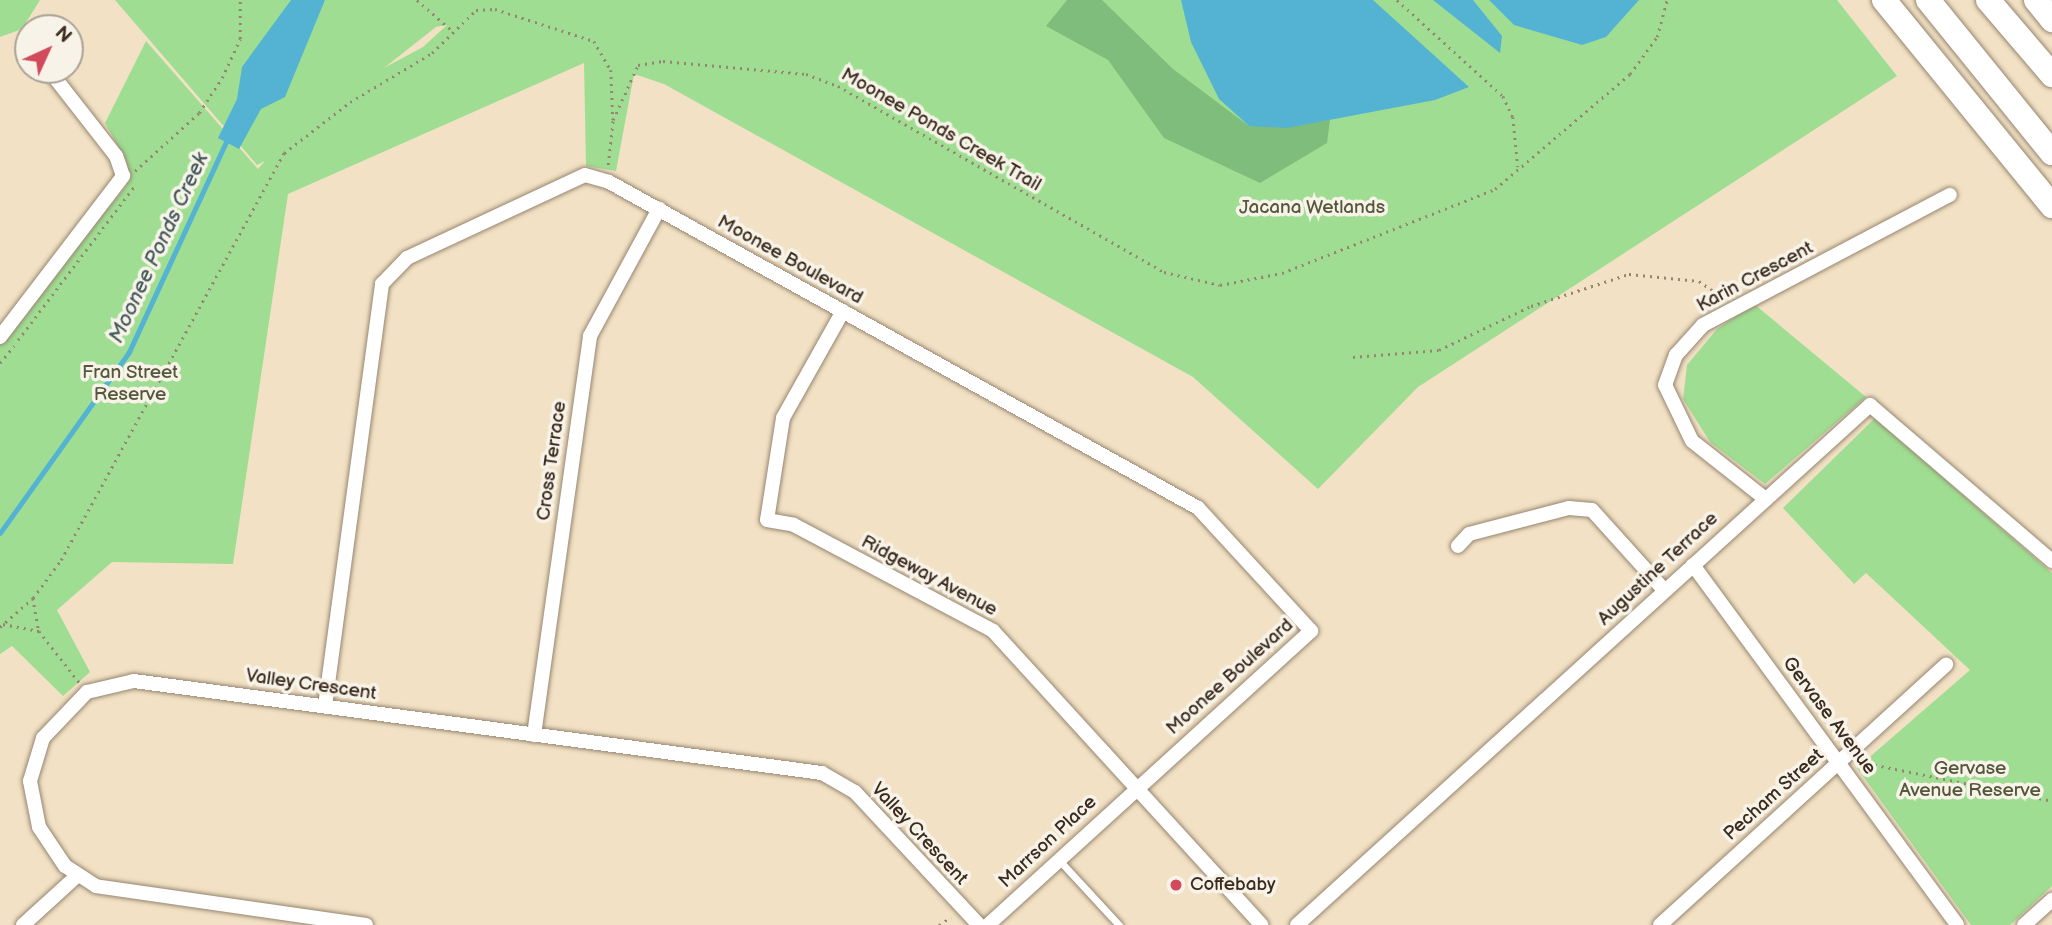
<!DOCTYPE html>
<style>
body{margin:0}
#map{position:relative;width:2052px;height:925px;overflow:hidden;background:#f2e1c4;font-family:"Balsamiq Sans",sans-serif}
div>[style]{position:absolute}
.green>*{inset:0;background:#9fde92}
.forest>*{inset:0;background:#7fbd7c}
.water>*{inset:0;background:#54b3d3}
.stream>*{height:4.5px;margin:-2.25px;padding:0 2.25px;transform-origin:2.25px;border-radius:2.25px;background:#54b3d3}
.path>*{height:2.5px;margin-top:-1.25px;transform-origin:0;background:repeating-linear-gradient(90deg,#968671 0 2px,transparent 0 7px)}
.roads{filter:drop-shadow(0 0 2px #968671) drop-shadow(0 0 2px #968671)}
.lane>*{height:7px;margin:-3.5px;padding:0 3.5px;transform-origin:3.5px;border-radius:3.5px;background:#fff}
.street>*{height:14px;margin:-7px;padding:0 7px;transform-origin:7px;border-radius:7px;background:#fff}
.highway>*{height:24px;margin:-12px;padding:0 12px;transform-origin:12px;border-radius:12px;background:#fff}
.dots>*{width:19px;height:19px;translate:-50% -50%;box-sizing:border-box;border:4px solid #f7f3e8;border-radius:50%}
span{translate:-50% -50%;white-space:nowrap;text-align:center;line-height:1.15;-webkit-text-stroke:7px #f7f3e8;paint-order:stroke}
.street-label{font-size:19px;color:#3b2a1e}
.park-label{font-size:19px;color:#54573b}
.poi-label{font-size:19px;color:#3b2a1e}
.left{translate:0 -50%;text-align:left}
.water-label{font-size:21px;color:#445a5d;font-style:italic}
.north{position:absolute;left:14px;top:14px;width:70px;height:70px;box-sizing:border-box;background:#f7f3e8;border:2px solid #aca397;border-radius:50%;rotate:45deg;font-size:19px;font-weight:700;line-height:28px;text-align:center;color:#3b2a1e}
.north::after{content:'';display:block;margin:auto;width:24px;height:32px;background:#d1495b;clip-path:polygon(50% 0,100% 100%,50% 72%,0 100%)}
</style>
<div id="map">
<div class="green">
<div style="clip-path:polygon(0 0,40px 0,22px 29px,0 37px)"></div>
<div style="clip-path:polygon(evenodd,115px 0,1837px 0,1897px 76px,1418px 387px,1318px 489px,1193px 377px,664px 84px,634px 74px,616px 171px,586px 166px,584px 63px,288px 194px,233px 564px,112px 562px,57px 610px,90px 672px,63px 696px,12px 646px,0 654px,0 339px,127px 185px,127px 162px,105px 123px,146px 41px,258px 169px,265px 161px,257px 165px,115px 0,447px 25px,423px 47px,384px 68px,436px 27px,447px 25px)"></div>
<div style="clip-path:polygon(1754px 304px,1866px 397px,1765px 484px,1710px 442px,1683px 399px,1687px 365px,1717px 329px)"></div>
<div style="clip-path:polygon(1875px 418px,2052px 573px,2052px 886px,2010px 925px,1971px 925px,1857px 768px,1970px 670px,1866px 573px,1854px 584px,1783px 508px)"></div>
</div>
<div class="forest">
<div style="clip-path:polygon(1067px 0,1102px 0,1173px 69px,1249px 126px,1330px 120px,1327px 143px,1260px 183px,1164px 138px,1108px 60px,1046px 26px)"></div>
</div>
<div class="water">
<div style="clip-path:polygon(291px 0,325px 0,285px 97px,261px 109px,239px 149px,218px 138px,237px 99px,242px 67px)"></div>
<div style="clip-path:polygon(1181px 0,1373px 0,1469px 87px,1435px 100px,1287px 128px,1249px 126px,1219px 99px,1191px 42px)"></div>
<div style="clip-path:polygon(1433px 0,1473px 0,1502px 36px,1500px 53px)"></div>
<div style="clip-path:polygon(1489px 0,1639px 0,1606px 37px,1582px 45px,1514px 25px)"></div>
</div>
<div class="stream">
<div style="left:0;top:533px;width:222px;rotate:-54.5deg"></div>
<div style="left:129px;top:352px;width:236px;rotate:-65.2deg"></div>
</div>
<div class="path">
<div style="left:417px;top:0;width:49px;rotate:40.9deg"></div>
<div style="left:1397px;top:0;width:143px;rotate:42.2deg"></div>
<div style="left:1503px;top:96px;width:23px;rotate:65deg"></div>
<div style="left:1513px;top:117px;width:50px;rotate:84.3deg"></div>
<div style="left:608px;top:165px;width:45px;rotate:-83.7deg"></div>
<div style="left:135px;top:171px;width:86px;rotate:-42.2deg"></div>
<div style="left:199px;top:113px;width:42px;rotate:-56.7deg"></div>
<div style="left:222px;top:78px;width:43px;rotate:-65.2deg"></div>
<div style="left:240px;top:39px;width:39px;rotate:-90deg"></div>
<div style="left:18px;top:340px;width:196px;rotate:-52.9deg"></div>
<div style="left:1353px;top:357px;width:86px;rotate:-4.7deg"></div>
<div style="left:1439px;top:350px;width:102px;rotate:-25.6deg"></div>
<div style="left:1531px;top:306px;width:103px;rotate:-18.1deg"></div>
<div style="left:1629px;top:274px;width:70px;rotate:5.7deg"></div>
<div style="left:1699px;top:281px;width:28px;rotate:35deg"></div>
<div style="left:0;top:363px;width:22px;rotate:-51deg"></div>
<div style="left:33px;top:598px;width:34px;rotate:80deg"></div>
<div style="left:3px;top:624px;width:37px;rotate:11deg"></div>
<div style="left:39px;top:631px;width:65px;rotate:51.9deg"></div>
<div style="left:0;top:627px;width:44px;rotate:-41.3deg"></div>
<div style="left:33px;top:598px;width:47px;rotate:-53.6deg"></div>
<div style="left:61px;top:560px;width:464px;rotate:-61.3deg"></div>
<div style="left:284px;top:153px;width:83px;rotate:-37.7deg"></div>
<div style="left:350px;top:102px;width:96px;rotate:-30.9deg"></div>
<div style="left:432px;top:53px;width:62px;rotate:-44.3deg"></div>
<div style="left:476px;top:10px;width:19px;rotate:-3deg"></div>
<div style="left:495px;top:9px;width:104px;rotate:17.9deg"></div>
<div style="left:594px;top:41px;width:34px;rotate:60deg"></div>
<div style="left:611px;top:70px;width:50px;rotate:87.7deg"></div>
<div style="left:613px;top:120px;width:60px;rotate:-65.6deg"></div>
<div style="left:638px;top:65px;width:25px;rotate:-9deg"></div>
<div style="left:663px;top:61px;width:144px;rotate:5.2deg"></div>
<div style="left:806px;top:74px;width:34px;rotate:21deg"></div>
<div style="left:838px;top:86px;width:375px;rotate:29.7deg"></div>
<div style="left:1164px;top:272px;width:57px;rotate:13.1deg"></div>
<div style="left:1220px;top:285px;width:63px;rotate:-11deg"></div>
<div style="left:1282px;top:273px;width:229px;rotate:-21.5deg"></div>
<div style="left:1495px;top:189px;width:177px;rotate:-40.4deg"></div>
<div style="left:1630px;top:74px;width:46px;rotate:-53.9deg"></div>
<div style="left:1657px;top:37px;width:38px;rotate:-75deg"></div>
<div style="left:1861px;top:762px;width:195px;rotate:11.5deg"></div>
<div style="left:939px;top:925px;width:14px;rotate:-34deg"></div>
</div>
<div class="roads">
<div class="lane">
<div style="left:1058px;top:859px;width:90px;rotate:47.3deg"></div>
</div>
<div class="street">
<div style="left:843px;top:311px;width:123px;rotate:119.3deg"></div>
<div style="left:783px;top:418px;width:103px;rotate:98.9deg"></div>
<div style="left:767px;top:520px;width:27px;rotate:10deg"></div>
<div style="left:794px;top:525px;width:225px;rotate:28deg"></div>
<div style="left:993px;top:631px;width:398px;rotate:47.6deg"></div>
<div style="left:0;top:337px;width:203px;rotate:-52.6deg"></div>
<div style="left:123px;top:176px;width:21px;rotate:-109deg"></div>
<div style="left:116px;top:156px;width:104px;rotate:-128deg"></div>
<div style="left:1763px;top:497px;width:90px;rotate:-141.7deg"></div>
<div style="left:1692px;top:441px;width:62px;rotate:-115.7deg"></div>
<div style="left:1665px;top:385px;width:32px;rotate:-70deg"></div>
<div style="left:1676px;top:355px;width:40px;rotate:-48deg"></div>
<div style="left:1703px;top:325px;width:279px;rotate:-27.8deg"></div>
<div style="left:1458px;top:546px;width:16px;rotate:-47deg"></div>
<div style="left:1469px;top:534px;width:103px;rotate:-14.6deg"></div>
<div style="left:1569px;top:508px;width:23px;rotate:5deg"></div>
<div style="left:1592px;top:510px;width:108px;rotate:48deg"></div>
<div style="left:1693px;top:565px;width:446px;rotate:53.7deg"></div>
<div style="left:325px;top:706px;width:426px;rotate:-82.3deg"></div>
<div style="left:382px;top:284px;width:36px;rotate:-46deg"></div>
<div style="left:407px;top:258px;width:196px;rotate:-25deg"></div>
<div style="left:585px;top:175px;width:25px;rotate:16deg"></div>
<div style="left:609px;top:182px;width:673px;rotate:28.96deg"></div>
<div style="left:1198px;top:508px;width:167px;rotate:47.4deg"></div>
<div style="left:1311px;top:631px;width:437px;rotate:137.7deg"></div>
<div style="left:534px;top:735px;width:403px;rotate:-82deg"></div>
<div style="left:590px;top:336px;width:145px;rotate:-61.5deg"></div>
<div style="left:23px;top:925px;width:74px;rotate:-42.3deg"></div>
<div style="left:366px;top:925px;width:273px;rotate:-171.8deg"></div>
<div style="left:96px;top:886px;width:37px;rotate:-147deg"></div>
<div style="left:65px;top:866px;width:47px;rotate:-123.7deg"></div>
<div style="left:39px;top:827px;width:47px;rotate:-101.1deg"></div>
<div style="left:30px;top:781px;width:45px;rotate:-73.2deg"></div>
<div style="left:43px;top:738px;width:64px;rotate:-46.3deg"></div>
<div style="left:87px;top:692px;width:48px;rotate:-13.2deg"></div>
<div style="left:134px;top:681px;width:694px;rotate:7.62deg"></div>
<div style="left:822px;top:773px;width:38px;rotate:30deg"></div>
<div style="left:855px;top:792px;width:182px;rotate:47deg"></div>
<div style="left:1297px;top:925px;width:774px;rotate:-42.22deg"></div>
<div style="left:1870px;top:405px;width:240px;rotate:40.6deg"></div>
<div style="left:1660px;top:925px;width:387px;rotate:-42.3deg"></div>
<div style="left:2024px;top:925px;width:38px;rotate:-42deg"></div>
</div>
<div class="highway">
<div style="left:1884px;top:0;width:266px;rotate:50.8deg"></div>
<div style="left:1928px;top:0;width:197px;rotate:51deg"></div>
<div style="left:1988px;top:0;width:99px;rotate:49.5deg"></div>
<div style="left:2036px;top:0;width:26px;rotate:51deg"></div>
</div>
</div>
<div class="dots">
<div style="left:1176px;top:885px;background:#d1495b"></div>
</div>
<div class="street-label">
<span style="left:941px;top:130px;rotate:30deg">Moonee Ponds Creek Trail</span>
<span style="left:790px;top:260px;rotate:29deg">Moonee Boulevard</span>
<span style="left:1755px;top:277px;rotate:-28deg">Karin Crescent</span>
<span style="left:552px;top:461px;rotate:-82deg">Cross Terrace</span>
<span style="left:1658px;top:569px;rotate:-43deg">Augustine Terrace</span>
<span style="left:929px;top:576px;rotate:28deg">Ridgeway Avenue</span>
<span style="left:1230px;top:677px;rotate:-42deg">Moonee Boulevard</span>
<span style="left:311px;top:685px;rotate:8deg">Valley Crescent</span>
<span style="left:1829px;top:716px;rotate:53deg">Gervase Avenue</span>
<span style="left:1774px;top:795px;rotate:-42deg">Pecham Street</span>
<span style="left:919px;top:834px;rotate:47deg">Valley Crescent</span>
<span style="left:1048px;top:842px;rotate:-43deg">Marrson Place</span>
</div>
<div class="park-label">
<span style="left:1312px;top:208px">Jacana Wetlands</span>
<span style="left:130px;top:384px">Fran Street<br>Reserve</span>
<span style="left:1970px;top:780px">Gervase<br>Avenue Reserve</span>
</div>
<div class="poi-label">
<span class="left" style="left:1190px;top:885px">Coffebaby</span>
</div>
<div class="water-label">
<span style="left:159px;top:248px;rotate:-65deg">Moonee Ponds Creek</span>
</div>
<div class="north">N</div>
</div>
